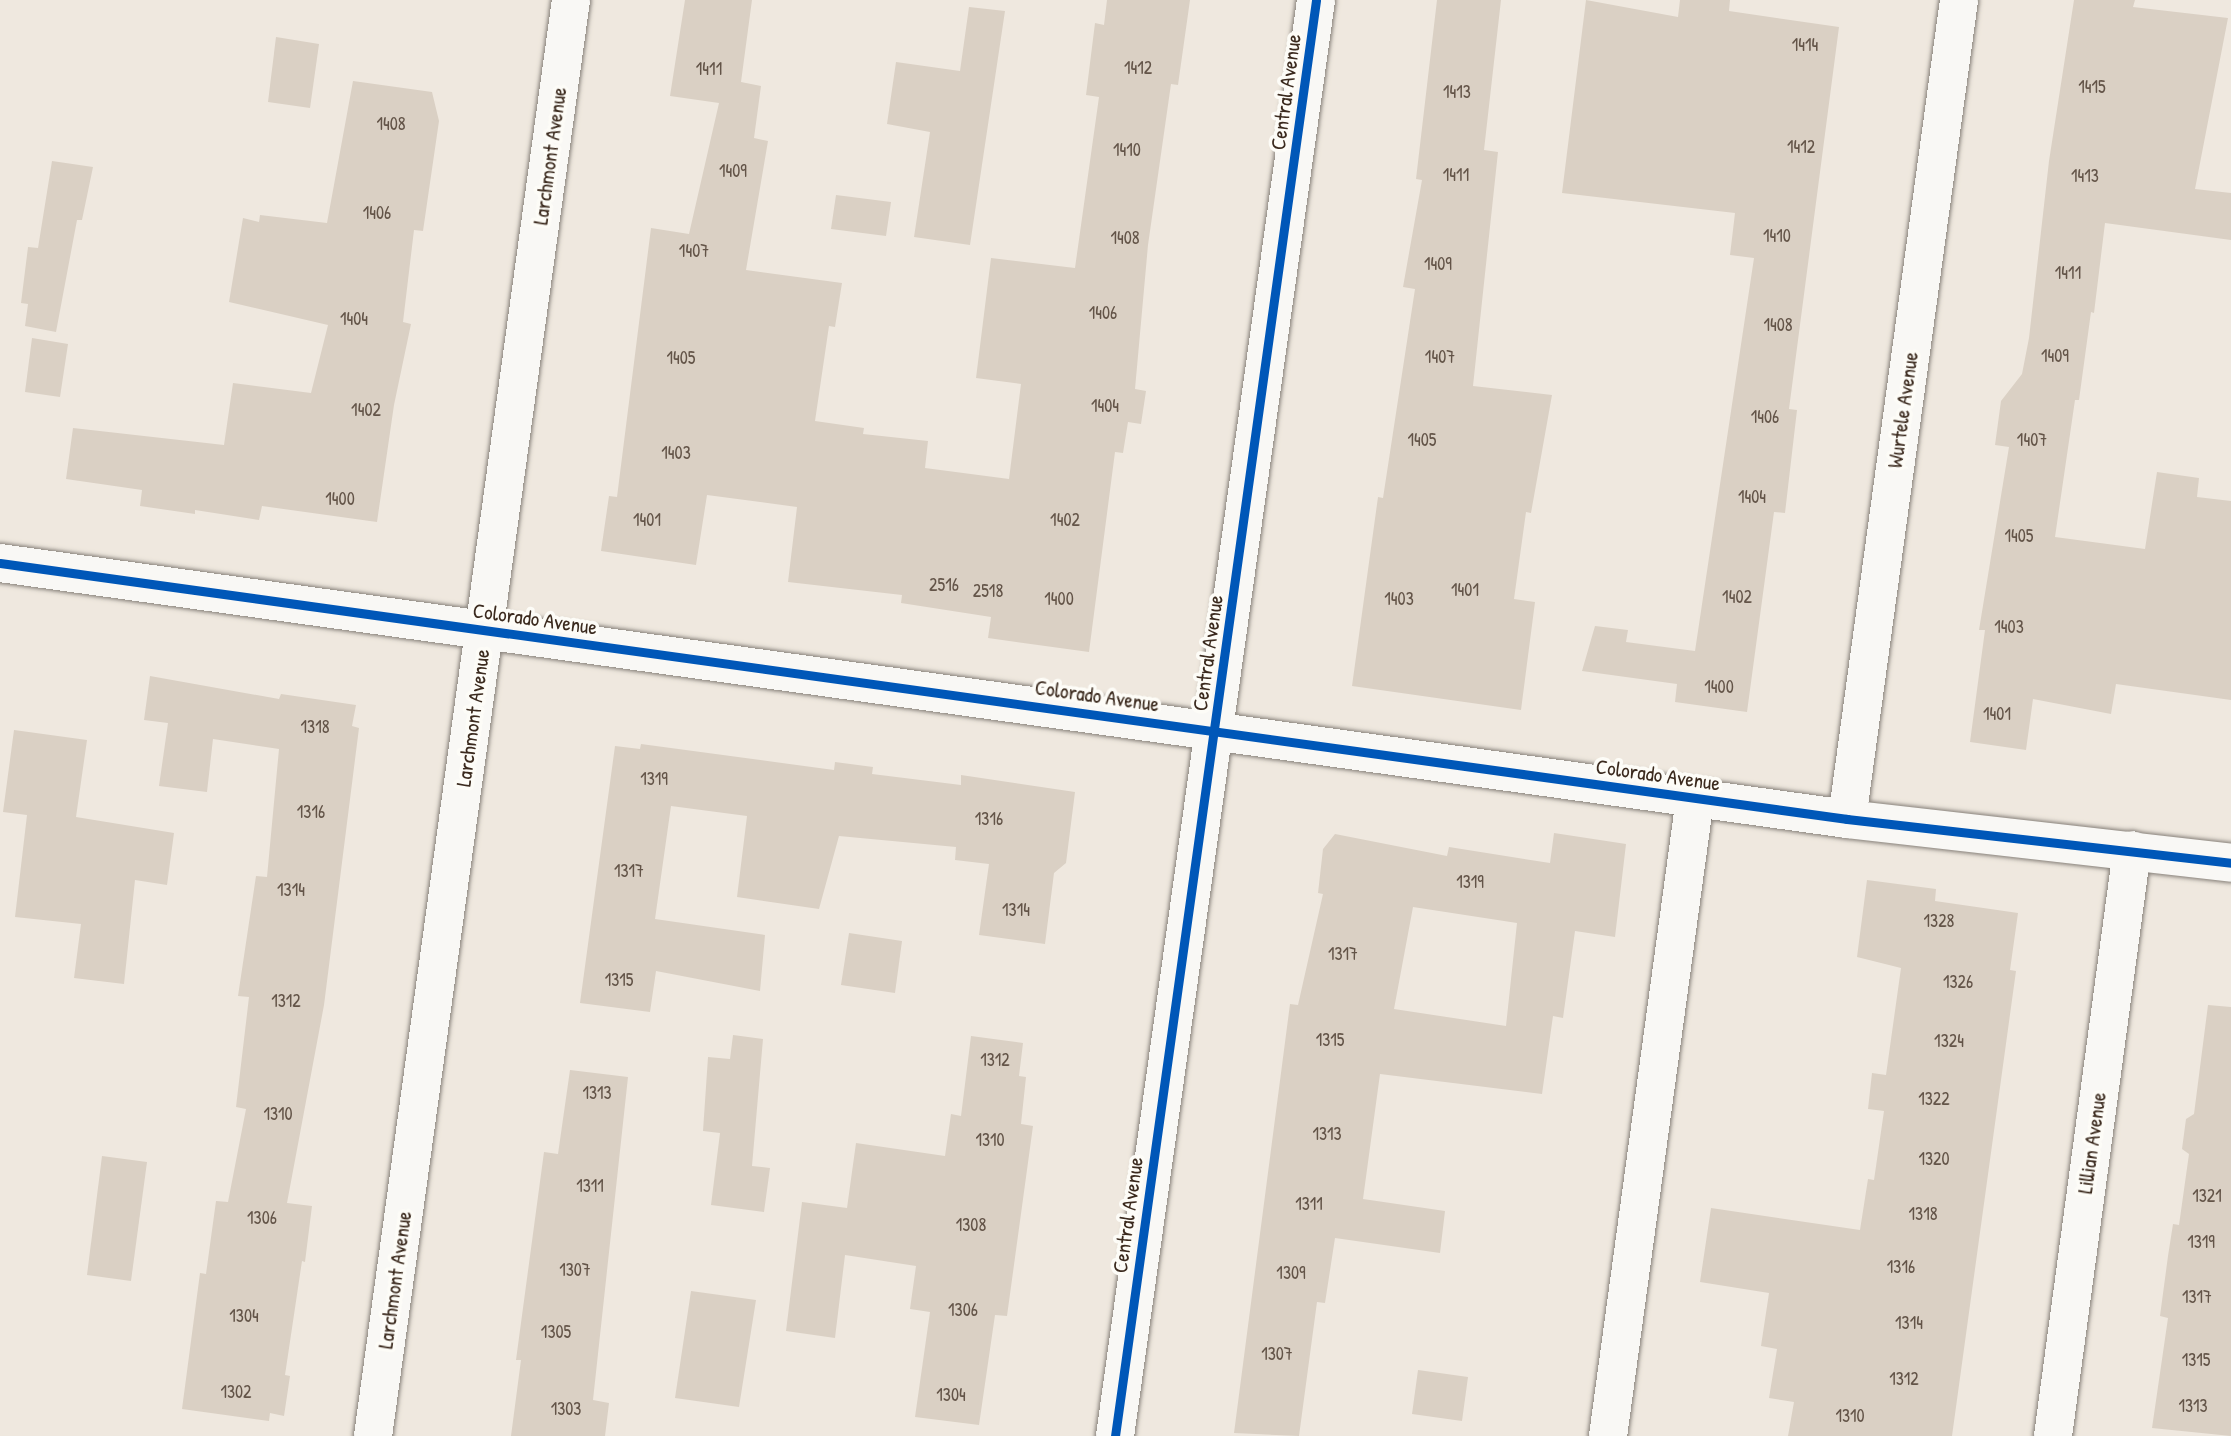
<!DOCTYPE html>
<style>
body{margin:0}
#map{position:relative;width:2231px;height:1436px;overflow:hidden;background:#efe8df;font-family:"Patrick Hand",sans-serif}
div>[style]{position:absolute}
.building>*{inset:0;background:#dad0c4}
.roads{filter:drop-shadow(0 0 2px #87817a) drop-shadow(0 0 2px #87817a)}
.minor>*{height:38px;margin:-19px;padding:0 19px;transform-origin:19px;border-radius:19px;background:#f9f8f5}
.cycleway>*{height:9px;margin:-4.5px;padding:0 4.5px;transform-origin:4.5px;border-radius:4.5px;background:#0057b8}
span{translate:-50% -50%;white-space:nowrap;text-align:center;line-height:1.15;-webkit-text-stroke:7px #fdfcf7;paint-order:stroke}
.number-label{font-size:18px;color:#635448}
.number-label span{-webkit-text-stroke-width:0}
.street-label{font-size:21px;color:#3b2a1e}
</style>
<div id="map">
<div class="building">
<div style="clip-path:polygon(685px 0,752px 0,741px 82px,761px 86px,754px 138px,768px 141px,746px 270px,842px 283px,835px 327px,829px 326px,815px 421px,864px 428px,863px 434px,928px 441px,925px 468px,1009px 479px,1021px 384px,976px 378px,991px 258px,1075px 268px,1099px 97px,1086px 95px,1095px 23px,1104px 25px,1107px 0,1190px 0,1178px 85px,1171px 84px,1148px 245px,1135px 389px,1146px 391px,1141px 424px,1128px 422px,1123px 453px,1115px 452px,1089px 652px,988px 638px,991px 617px,901px 603px,902px 595px,788px 582px,797px 507px,707px 495px,696px 565px,601px 551px,609px 496px,617px 497px,651px 228px,689px 234px,719px 103px,670px 96px)"></div>
<div style="clip-path:polygon(1437px 0,1501px 0,1484px 150px,1498px 152px,1473px 386px,1552px 395px,1531px 513px,1526px 512px,1514px 599px,1535px 602px,1521px 710px,1352px 686px,1378px 497px,1383px 498px,1415px 289px,1403px 287px,1422px 180px,1416px 179px)"></div>
<div style="clip-path:polygon(1586px 0,1678px 17px,1680px 0,1730px 0,1729px 11px,1839px 27px,1789px 409px,1797px 410px,1785px 513px,1774px 512px,1747px 712px,1675px 702px,1677px 684px,1582px 671px,1595px 626px,1628px 630px,1626px 642px,1695px 651px,1754px 258px,1730px 255px,1735px 213px,1562px 193px)"></div>
<div style="clip-path:polygon(2074px 0,2135px 0,2133px 7px,2228px 18px,2195px 189px,2231px 193px,2231px 240px,2105px 223px,2094px 313px,2091px 312px,2079px 400px,2075px 400px,2055px 537px,2145px 549px,2157px 472px,2199px 478px,2197px 497px,2231px 501px,2231px 700px,2116px 684px,2111px 714px,2033px 699px,2026px 750px,1970px 742px,1985px 630px,1979px 630px,2009px 447px,1995px 445px,2001px 401px,2022px 374px,2029px 338px,2049px 161px)"></div>
<div style="clip-path:polygon(969px 7px,1005px 11px,970px 245px,914px 237px,930px 132px,887px 124px,896px 62px,960px 71px)"></div>
<div style="clip-path:polygon(276px 37px,319px 44px,310px 108px,268px 102px)"></div>
<div style="clip-path:polygon(353px 81px,432px 92px,439px 121px,423px 231px,414px 230px,403px 322px,411px 324px,394px 405px,377px 522px,262px 506px,259px 520px,195px 510px,195px 514px,140px 506px,142px 490px,66px 479px,73px 428px,224px 445px,233px 383px,311px 393px,328px 325px,229px 302px,243px 218px,259px 222px,260px 215px,327px 223px)"></div>
<div style="clip-path:polygon(52px 161px,93px 167px,82px 220px,77px 220px,56px 332px,25px 326px,28px 304px,21px 303px,28px 247px,38px 248px)"></div>
<div style="clip-path:polygon(836px 195px,891px 202px,886px 236px,831px 229px)"></div>
<div style="clip-path:polygon(32px 338px,68px 344px,60px 397px,25px 392px)"></div>
<div style="clip-path:polygon(150px 676px,279px 699px,281px 694px,356px 705px,352px 726px,359px 728px,324px 1005px,287px 1203px,312px 1206px,305px 1262px,302px 1261px,285px 1375px,290px 1376px,284px 1416px,270px 1413px,269px 1421px,182px 1409px,200px 1273px,206px 1274px,216px 1201px,228px 1202px,246px 1109px,236px 1107px,249px 997px,238px 996px,256px 876px,267px 877px,279px 749px,213px 739px,207px 792px,159px 786px,168px 723px,144px 720px)"></div>
<div style="clip-path:polygon(14px 730px,87px 740px,76px 817px,174px 833px,167px 885px,135px 880px,124px 984px,74px 978px,81px 924px,15px 917px,27px 815px,3px 812px)"></div>
<div style="clip-path:polygon(641px 744px,834px 770px,835px 762px,873px 767px,872px 774px,961px 785px,961px 775px,1075px 792px,1066px 863px,1054px 873px,1045px 944px,979px 935px,989px 864px,955px 860px,956px 847px,839px 836px,819px 909px,737px 897px,747px 816px,671px 806px,655px 919px,765px 935px,760px 991px,656px 971px,650px 1012px,580px 1003px,615px 746px,640px 749px)"></div>
<div style="clip-path:polygon(evenodd,1554px 833px,1626px 844px,1615px 937px,1575px 931px,1563px 1018px,1553px 1016px,1542px 1094px,1380px 1074px,1363px 1199px,1445px 1211px,1440px 1253px,1335px 1238px,1325px 1303px,1317px 1302px,1299px 1436px,1234px 1433px,1290px 1004px,1298px 1005px,1323px 894px,1318px 893px,1323px 849px,1335px 834px,1447px 856px,1449px 847px,1550px 863px,1554px 833px,1413px 907px,1517px 923px,1506px 1026px,1394px 1009px,1413px 907px)"></div>
<div style="clip-path:polygon(1867px 880px,1936px 889px,1935px 901px,2018px 913px,2010px 970px,2016px 971px,1952px 1436px,1788px 1436px,1794px 1402px,1769px 1398px,1777px 1349px,1761px 1346px,1769px 1293px,1700px 1282px,1711px 1208px,1860px 1230px,1868px 1179px,1874px 1180px,1884px 1111px,1868px 1109px,1872px 1073px,1886px 1075px,1901px 968px,1857px 957px)"></div>
<div style="clip-path:polygon(849px 933px,902px 941px,895px 993px,841px 985px)"></div>
<div style="clip-path:polygon(2208px 1005px,2231px 1007px,2231px 1436px,2152px 1428px,2168px 1318px,2160px 1316px,2168px 1256px,2173px 1224px,2179px 1225px,2189px 1154px,2182px 1149px,2186px 1119px,2194px 1114px)"></div>
<div style="clip-path:polygon(733px 1035px,763px 1039px,752px 1166px,770px 1168px,764px 1212px,711px 1205px,720px 1133px,703px 1131px,708px 1057px,730px 1059px)"></div>
<div style="clip-path:polygon(971px 1036px,1023px 1043px,1019px 1076px,1026px 1077px,1021px 1124px,1033px 1126px,1007px 1316px,995px 1315px,979px 1425px,915px 1417px,930px 1312px,910px 1309px,916px 1266px,845px 1255px,835px 1338px,786px 1331px,802px 1202px,847px 1208px,856px 1143px,945px 1156px,951px 1114px,961px 1116px)"></div>
<div style="clip-path:polygon(570px 1070px,628px 1077px,593px 1400px,609px 1403px,605px 1436px,511px 1436px,521px 1360px,516px 1360px,544px 1152px,558px 1154px)"></div>
<div style="clip-path:polygon(102px 1156px,147px 1162px,131px 1281px,87px 1275px)"></div>
<div style="clip-path:polygon(691px 1291px,756px 1300px,739px 1407px,675px 1398px)"></div>
<div style="clip-path:polygon(1418px 1370px,1468px 1377px,1462px 1421px,1412px 1414px)"></div>
</div>
<div class="roads">
<div class="minor">
<div style="left:0;top:563px;width:1865px;rotate:7.89deg"></div>
<div style="left:1847px;top:819px;width:387px;rotate:6.5deg"></div>
<div style="left:1847px;top:819px;width:827px;rotate:-82.21deg"></div>
<div style="left:373px;top:1436px;width:1450px;rotate:-82.15deg"></div>
<div style="left:1115px;top:1436px;width:1450px;rotate:-82.03deg"></div>
<div style="left:1608px;top:1436px;width:644px;rotate:-82.23deg"></div>
<div style="left:2053px;top:1436px;width:591px;rotate:-82.32deg"></div>
</div>
</div>
<div class="cycleway">
<div style="left:0;top:563px;width:1865px;rotate:7.89deg"></div>
<div style="left:1847px;top:819px;width:387px;rotate:6.5deg"></div>
<div style="left:1115px;top:1436px;width:1450px;rotate:-82.03deg"></div>
</div>
<div class="number-label">
<span style="left:1805px;top:45px">1414</span>
<span style="left:1138px;top:68px">1412</span>
<span style="left:709px;top:69px">1411</span>
<span style="left:2092px;top:87px">1415</span>
<span style="left:1457px;top:92px">1413</span>
<span style="left:391px;top:124px">1408</span>
<span style="left:1801px;top:147px">1412</span>
<span style="left:1127px;top:150px">1410</span>
<span style="left:733px;top:171px">1409</span>
<span style="left:1456px;top:175px">1411</span>
<span style="left:2085px;top:176px">1413</span>
<span style="left:377px;top:213px">1406</span>
<span style="left:1777px;top:236px">1410</span>
<span style="left:1125px;top:238px">1408</span>
<span style="left:694px;top:251px">1407</span>
<span style="left:1438px;top:264px">1409</span>
<span style="left:2068px;top:273px">1411</span>
<span style="left:1103px;top:313px">1406</span>
<span style="left:354px;top:319px">1404</span>
<span style="left:1778px;top:325px">1408</span>
<span style="left:2055px;top:356px">1409</span>
<span style="left:1440px;top:357px">1407</span>
<span style="left:681px;top:358px">1405</span>
<span style="left:1105px;top:406px">1404</span>
<span style="left:366px;top:410px">1402</span>
<span style="left:1765px;top:417px">1406</span>
<span style="left:1422px;top:440px">1405</span>
<span style="left:2032px;top:440px">1407</span>
<span style="left:676px;top:453px">1403</span>
<span style="left:1752px;top:497px">1404</span>
<span style="left:340px;top:499px">1400</span>
<span style="left:647px;top:520px">1401</span>
<span style="left:1065px;top:520px">1402</span>
<span style="left:2019px;top:536px">1405</span>
<span style="left:944px;top:585px">2516</span>
<span style="left:1465px;top:590px">1401</span>
<span style="left:988px;top:591px">2518</span>
<span style="left:1737px;top:597px">1402</span>
<span style="left:1059px;top:599px">1400</span>
<span style="left:1399px;top:599px">1403</span>
<span style="left:2009px;top:627px">1403</span>
<span style="left:1719px;top:687px">1400</span>
<span style="left:1997px;top:714px">1401</span>
<span style="left:315px;top:727px">1318</span>
<span style="left:654px;top:779px">1319</span>
<span style="left:311px;top:812px">1316</span>
<span style="left:989px;top:819px">1316</span>
<span style="left:629px;top:871px">1317</span>
<span style="left:1470px;top:882px">1319</span>
<span style="left:291px;top:890px">1314</span>
<span style="left:1016px;top:910px">1314</span>
<span style="left:1939px;top:921px">1328</span>
<span style="left:1343px;top:954px">1317</span>
<span style="left:619px;top:980px">1315</span>
<span style="left:1958px;top:982px">1326</span>
<span style="left:286px;top:1001px">1312</span>
<span style="left:1330px;top:1040px">1315</span>
<span style="left:1949px;top:1041px">1324</span>
<span style="left:995px;top:1060px">1312</span>
<span style="left:597px;top:1093px">1313</span>
<span style="left:1934px;top:1099px">1322</span>
<span style="left:278px;top:1114px">1310</span>
<span style="left:1327px;top:1134px">1313</span>
<span style="left:990px;top:1140px">1310</span>
<span style="left:1934px;top:1159px">1320</span>
<span style="left:590px;top:1186px">1311</span>
<span style="left:2207px;top:1196px">1321</span>
<span style="left:1309px;top:1204px">1311</span>
<span style="left:1923px;top:1214px">1318</span>
<span style="left:262px;top:1218px">1306</span>
<span style="left:971px;top:1225px">1308</span>
<span style="left:2201px;top:1242px">1319</span>
<span style="left:1901px;top:1267px">1316</span>
<span style="left:575px;top:1270px">1307</span>
<span style="left:1291px;top:1273px">1309</span>
<span style="left:2197px;top:1297px">1317</span>
<span style="left:963px;top:1310px">1306</span>
<span style="left:244px;top:1316px">1304</span>
<span style="left:1909px;top:1323px">1314</span>
<span style="left:556px;top:1332px">1305</span>
<span style="left:1277px;top:1354px">1307</span>
<span style="left:2196px;top:1360px">1315</span>
<span style="left:1904px;top:1379px">1312</span>
<span style="left:236px;top:1392px">1302</span>
<span style="left:951px;top:1395px">1304</span>
<span style="left:2193px;top:1406px">1313</span>
<span style="left:566px;top:1409px">1303</span>
<span style="left:1850px;top:1416px">1310</span>
</div>
<div class="street-label">
<span style="left:1286px;top:92px;rotate:-82deg">Central Avenue</span>
<span style="left:550px;top:156px;rotate:-82deg">Larchmont Avenue</span>
<span style="left:1903px;top:410px;rotate:-82deg">Wurtele Avenue</span>
<span style="left:535px;top:619px;rotate:8deg">Colorado Avenue</span>
<span style="left:1208px;top:653px;rotate:-82deg">Central Avenue</span>
<span style="left:1097px;top:696px;rotate:8deg">Colorado Avenue</span>
<span style="left:473px;top:718px;rotate:-82deg">Larchmont Avenue</span>
<span style="left:1658px;top:775px;rotate:8deg">Colorado Avenue</span>
<span style="left:2092px;top:1143px;rotate:-82deg">Lillian Avenue</span>
<span style="left:1128px;top:1215px;rotate:-82deg">Central Avenue</span>
<span style="left:395px;top:1280px;rotate:-82deg">Larchmont Avenue</span>
</div>
</div>
